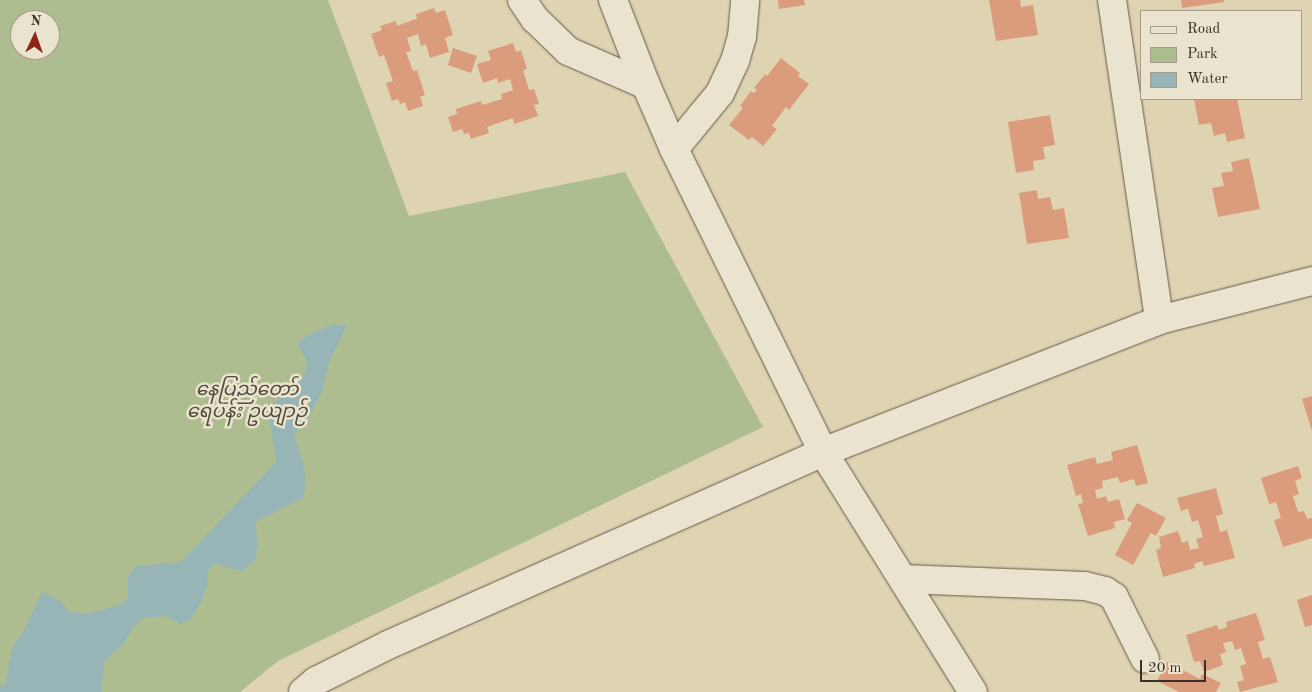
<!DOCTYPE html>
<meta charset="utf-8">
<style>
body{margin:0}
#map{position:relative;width:1312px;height:692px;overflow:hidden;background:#ded4b2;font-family:"Old Standard TT","Noto Sans Myanmar",serif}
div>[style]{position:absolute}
.green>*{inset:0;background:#aebd8f}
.water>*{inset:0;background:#97b5b7}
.building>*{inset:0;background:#db9c7e}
.roads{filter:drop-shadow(0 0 1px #64584b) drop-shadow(0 0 1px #64584b)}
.minor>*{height:28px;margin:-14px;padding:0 14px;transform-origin:14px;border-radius:14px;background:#eae3cd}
span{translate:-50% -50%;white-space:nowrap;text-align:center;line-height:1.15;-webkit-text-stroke:5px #eae3cd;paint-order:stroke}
.park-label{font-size:19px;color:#534b3d;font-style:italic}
.legend{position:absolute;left:1140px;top:10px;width:162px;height:90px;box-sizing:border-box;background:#eae3cd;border:1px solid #a49b8b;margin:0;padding:6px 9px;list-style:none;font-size:15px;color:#3c2e29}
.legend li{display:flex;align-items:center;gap:10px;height:25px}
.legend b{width:25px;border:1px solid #a49b8b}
.north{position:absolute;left:10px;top:10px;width:50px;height:50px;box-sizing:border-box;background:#eae3cd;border:1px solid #a49b8b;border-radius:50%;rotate:3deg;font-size:14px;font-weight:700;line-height:20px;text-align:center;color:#3c2e29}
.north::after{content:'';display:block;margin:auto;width:18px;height:22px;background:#8f2418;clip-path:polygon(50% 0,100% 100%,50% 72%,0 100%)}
.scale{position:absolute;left:1140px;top:660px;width:66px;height:22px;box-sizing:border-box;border:2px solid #3c2e29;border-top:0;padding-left:6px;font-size:15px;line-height:18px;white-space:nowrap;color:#3c2e29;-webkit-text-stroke:4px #eae3cd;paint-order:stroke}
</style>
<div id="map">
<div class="green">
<div style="clip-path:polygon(evenodd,0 0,328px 0,409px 216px,625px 172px,763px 427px,278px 661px,240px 692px,0 692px,0 0,20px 20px,50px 20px,50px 50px,20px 50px,20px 20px)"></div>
</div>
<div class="water">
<div style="clip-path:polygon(346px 324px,342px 337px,329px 361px,322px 391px,310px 415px,294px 435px,303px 462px,306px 484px,303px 498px,255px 522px,258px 544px,255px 561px,242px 571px,216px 564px,209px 568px,207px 586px,203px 598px,191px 619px,181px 624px,166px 616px,143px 618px,132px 628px,124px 644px,104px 662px,101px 692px,0 692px,0 686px,5px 685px,12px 648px,25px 629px,42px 592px,61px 601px,68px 611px,87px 614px,119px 605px,128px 599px,128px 577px,136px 566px,181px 562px,276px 462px,268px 409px,304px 377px,307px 361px,297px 343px,308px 335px,331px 325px)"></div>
</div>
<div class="building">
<div style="clip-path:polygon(778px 0,804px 0,805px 5px,779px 9px)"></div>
<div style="clip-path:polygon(989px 0,1020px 0,1021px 7px,1033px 5px,1038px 35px,996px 41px)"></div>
<div style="clip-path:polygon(1181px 0,1224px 0,1224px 2px,1182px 8px)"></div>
<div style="clip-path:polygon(434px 8px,436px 13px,445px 10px,453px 35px,445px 38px,449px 52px,430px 58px,426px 44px,421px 46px,418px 34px,407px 38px,411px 51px,406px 52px,413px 71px,417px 70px,425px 95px,420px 97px,423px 106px,408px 111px,405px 102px,400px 104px,398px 99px,392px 101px,386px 83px,393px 81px,384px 55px,379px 57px,371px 34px,382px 30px,380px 26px,396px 21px,397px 26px,413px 20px,417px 19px,416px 14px)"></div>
<div style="clip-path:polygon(513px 43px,516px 52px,521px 50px,527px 69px,523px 70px,529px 90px,534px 89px,539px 104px,534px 105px,538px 116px,514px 124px,513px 118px,487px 127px,489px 133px,471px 139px,469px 133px,464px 134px,462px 129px,453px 132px,448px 117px,457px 114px,456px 109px,481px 101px,482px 105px,502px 99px,501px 94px,513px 90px,510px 79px,498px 83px,497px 78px,483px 83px,477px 64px,491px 60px,488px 51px)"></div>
<div style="clip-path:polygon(453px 48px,477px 56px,471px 73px,448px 65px)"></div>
<div style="clip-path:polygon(781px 58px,800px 73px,798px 76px,809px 84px,789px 110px,786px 107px,772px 126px,777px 129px,763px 146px,752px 137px,749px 140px,729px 125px,743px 108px,740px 106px,751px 91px,754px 93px,757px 90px,754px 88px,765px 74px,767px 76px)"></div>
<div style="clip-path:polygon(1194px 99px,1237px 99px,1245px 138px,1227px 142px,1225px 133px,1214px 136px,1211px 123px,1199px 125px)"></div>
<div style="clip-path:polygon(1050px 115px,1055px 145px,1043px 147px,1045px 159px,1033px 161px,1034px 170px,1016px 173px,1008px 122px)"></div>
<div style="clip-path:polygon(1249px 158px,1260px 209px,1218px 217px,1212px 188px,1224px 186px,1221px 173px,1233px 171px,1231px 162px)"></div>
<div style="clip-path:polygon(1037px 190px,1038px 199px,1050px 197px,1053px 210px,1064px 208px,1069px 238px,1027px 244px,1019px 193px)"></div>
<div style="clip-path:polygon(1312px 396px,1312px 431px,1302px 399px)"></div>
<div style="clip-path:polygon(1137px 445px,1148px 483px,1136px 486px,1134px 479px,1120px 483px,1118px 477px,1102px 481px,1103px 488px,1095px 490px,1097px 499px,1106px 496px,1108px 502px,1119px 499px,1125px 519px,1114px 522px,1115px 528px,1088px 536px,1078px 504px,1083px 503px,1081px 494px,1076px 496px,1067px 465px,1095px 457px,1097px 464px,1113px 460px,1111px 452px)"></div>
<div style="clip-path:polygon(1298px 466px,1302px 478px,1295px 481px,1299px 494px,1293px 496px,1298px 512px,1304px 511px,1307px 519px,1312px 518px,1312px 538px,1283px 547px,1274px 520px,1281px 518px,1276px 502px,1269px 504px,1261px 478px)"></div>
<div style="clip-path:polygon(1216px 488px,1223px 514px,1216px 516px,1220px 532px,1227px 530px,1235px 558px,1204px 566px,1202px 561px,1194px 564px,1195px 568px,1163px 577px,1156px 550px,1161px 548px,1159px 537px,1178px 531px,1182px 543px,1188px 541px,1190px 550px,1199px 548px,1196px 539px,1203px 537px,1198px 520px,1192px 522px,1188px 509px,1181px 511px,1177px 498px)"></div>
<div style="clip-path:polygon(1137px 503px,1166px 518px,1156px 536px,1151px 533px,1133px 565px,1115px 555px,1132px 523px,1127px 520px)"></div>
<div style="clip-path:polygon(1312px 595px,1312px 625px,1305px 627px,1297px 600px)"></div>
<div style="clip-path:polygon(1256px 613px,1265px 640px,1258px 642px,1263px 659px,1270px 657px,1278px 682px,1240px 692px,1237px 682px,1244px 680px,1240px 666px,1246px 664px,1241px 648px,1235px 650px,1232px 641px,1223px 643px,1226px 652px,1220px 654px,1223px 665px,1204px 672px,1200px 661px,1194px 662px,1186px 635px,1217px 625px,1219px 630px,1227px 627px,1226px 622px)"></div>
<div style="clip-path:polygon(1167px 662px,1200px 679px,1202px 674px,1221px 683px,1216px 692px,1179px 692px,1157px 681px)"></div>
</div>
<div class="roads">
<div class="minor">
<div style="left:522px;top:0;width:23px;rotate:56deg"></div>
<div style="left:535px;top:19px;width:46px;rotate:44.1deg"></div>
<div style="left:568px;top:51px;width:85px;rotate:23.6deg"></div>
<div style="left:613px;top:0;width:91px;rotate:68.8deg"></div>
<div style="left:646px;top:85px;width:70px;rotate:66.4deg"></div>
<div style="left:674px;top:149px;width:338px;rotate:63.8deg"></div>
<div style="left:823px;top:452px;width:283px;rotate:58deg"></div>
<div style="left:1112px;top:0;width:323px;rotate:81.6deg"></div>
<div style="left:674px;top:149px;width:72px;rotate:-50.6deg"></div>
<div style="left:720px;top:93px;width:35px;rotate:-65deg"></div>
<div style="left:735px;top:61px;width:25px;rotate:-74deg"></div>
<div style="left:742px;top:37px;width:37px;rotate:-85deg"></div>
<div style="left:903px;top:579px;width:182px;rotate:2.2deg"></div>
<div style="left:1085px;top:586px;width:21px;rotate:14deg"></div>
<div style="left:1105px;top:591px;width:11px;rotate:34deg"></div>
<div style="left:1114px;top:597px;width:69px;rotate:63.4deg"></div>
<div style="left:303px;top:692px;width:17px;rotate:-40deg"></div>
<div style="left:316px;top:681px;width:80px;rotate:-26.6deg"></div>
<div style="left:388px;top:645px;width:476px;rotate:-23.9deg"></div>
<div style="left:823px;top:452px;width:361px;rotate:-21.4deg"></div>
<div style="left:1159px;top:320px;width:158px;rotate:-14.3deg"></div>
</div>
</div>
<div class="park-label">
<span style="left:247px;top:402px">နေပြည်တော်<br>ရေပန်း ဥယျာဉ်</span>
</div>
<ul class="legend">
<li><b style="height:6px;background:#eae3cd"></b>Road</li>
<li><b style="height:14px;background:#aebd8f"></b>Park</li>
<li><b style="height:14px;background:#97b5b7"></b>Water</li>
</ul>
<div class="north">N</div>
<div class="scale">20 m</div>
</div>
